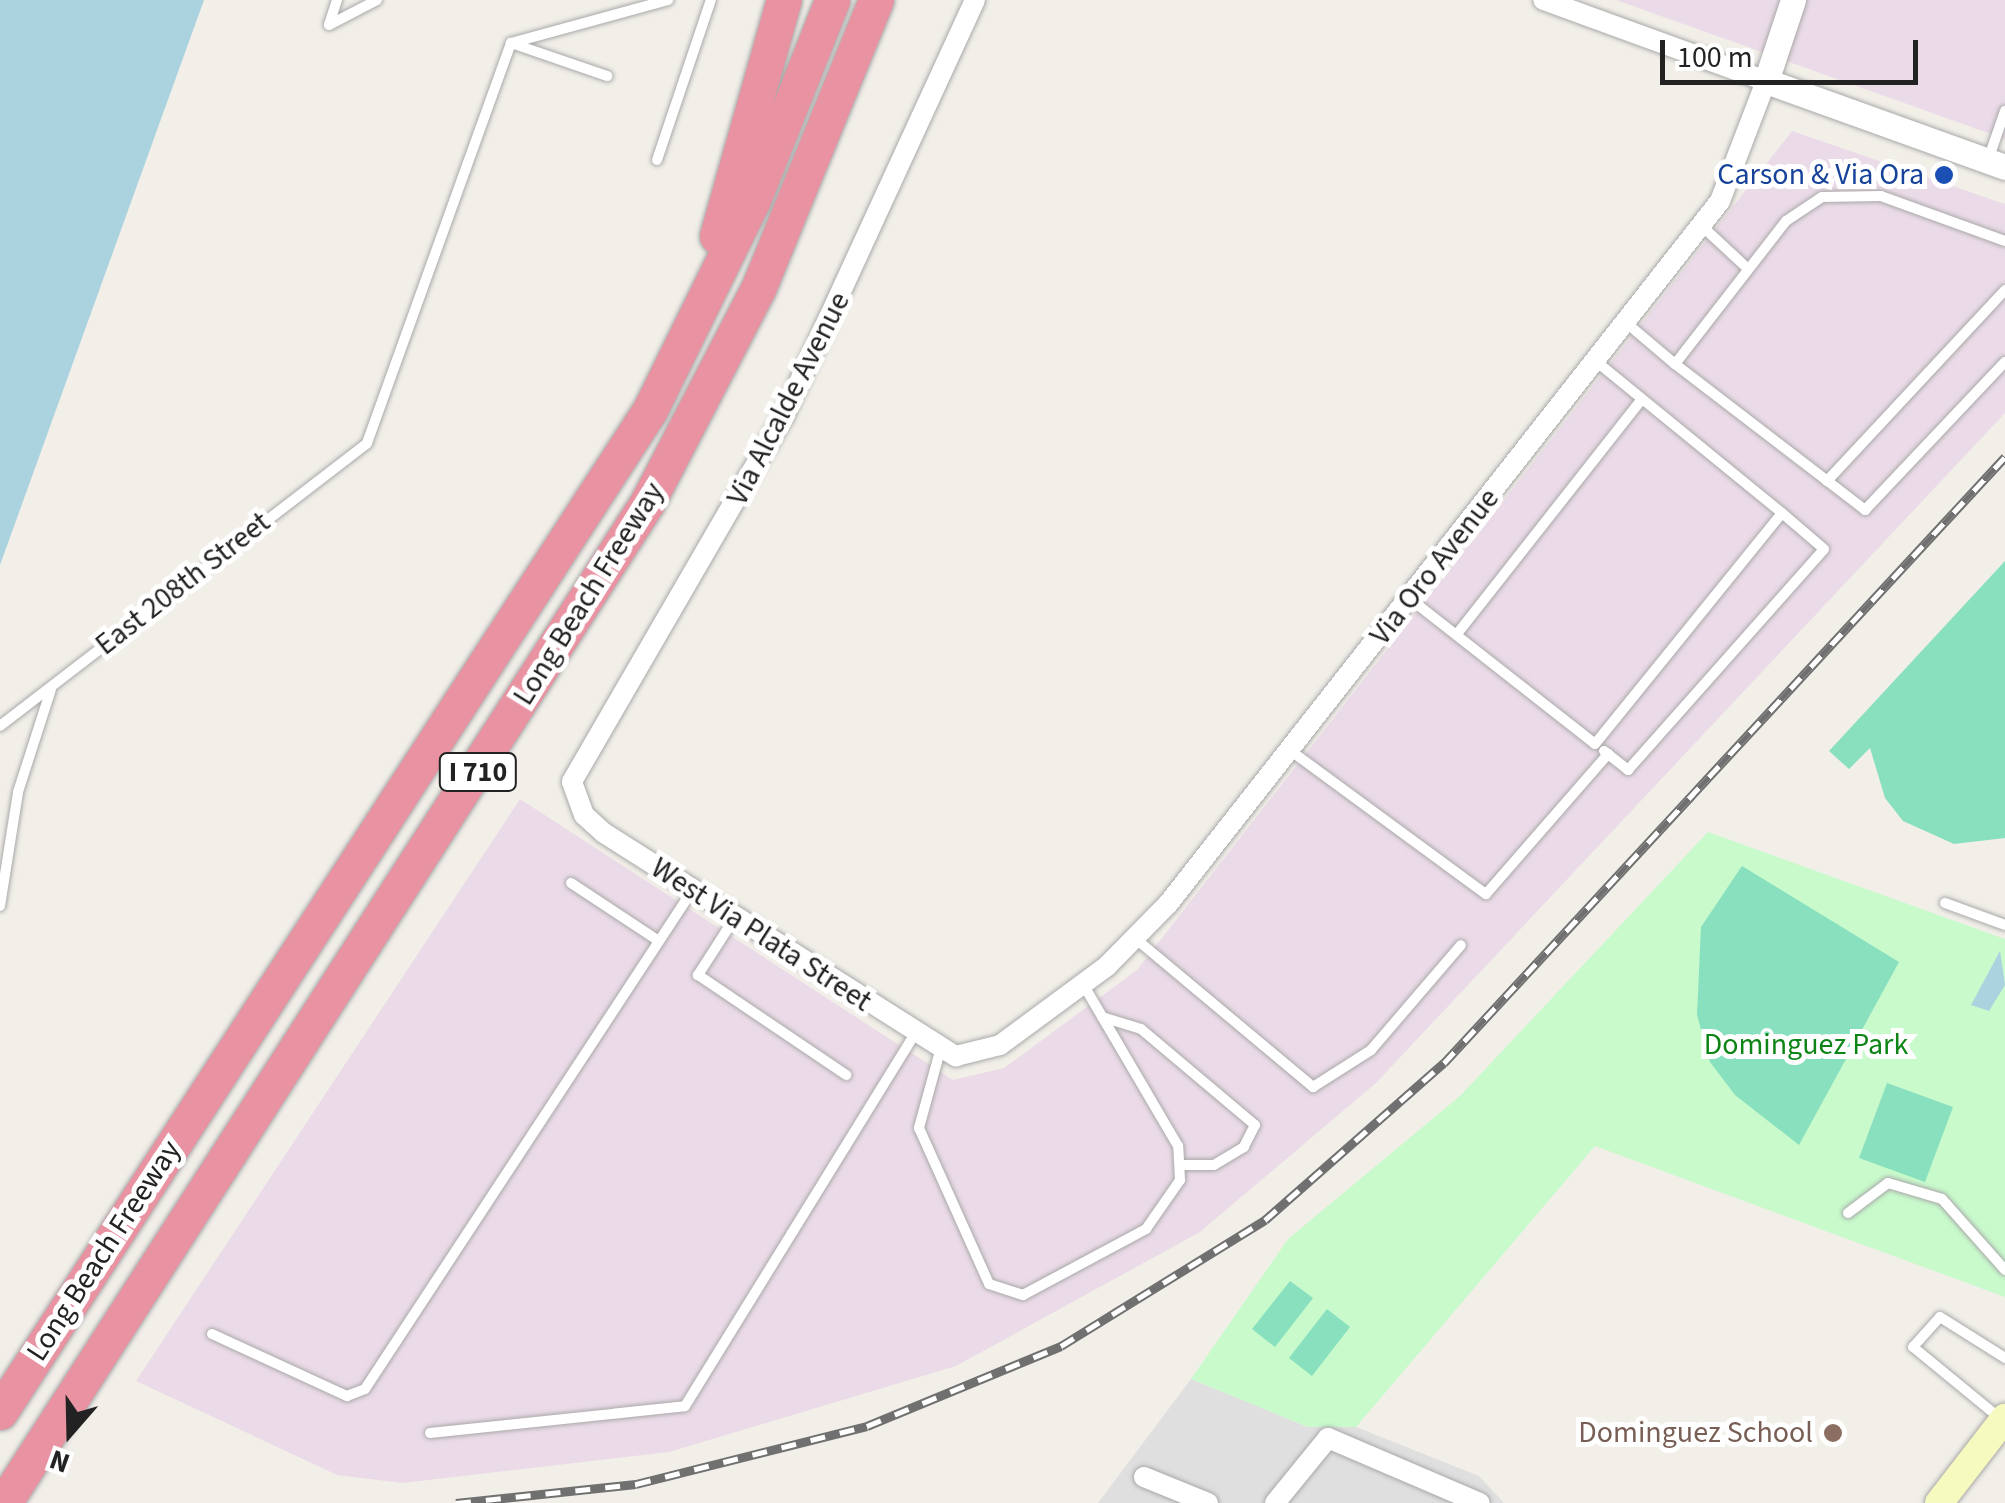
<!DOCTYPE html>
<style>
body{margin:0}
#map{position:relative;width:2005px;height:1503px;overflow:hidden;background:#f2efe9;font-family:"Source Sans 3",sans-serif}
div>[style]{position:absolute}
.residential>*{inset:0;background:#e0dfdf}
.industrial>*{inset:0;background:#ebdbe8}
.park>*{inset:0;background:#c8facc}
.pitch>*{inset:0;background:#88e0be}
.water>*{inset:0;background:#aad3df}
.roads{filter:drop-shadow(0 0 2px #a9a9a9) drop-shadow(0 0 2px #a9a9a9)}
.service>*{height:10px;margin:-5px;padding:0 5px;transform-origin:5px;border-radius:5px;background:#fff}
.minor>*{height:20px;margin:-10px;padding:0 10px;transform-origin:10px;border-radius:10px;background:#fff}
.tertiary>*{height:25px;margin:-12.5px;padding:0 12.5px;transform-origin:12.5px;border-radius:12.5px;background:#fff}
.secondary>*{height:28px;margin:-14px;padding:0 14px;transform-origin:14px;border-radius:14px;background:#f7fabf}
.motorway>*{height:35px;margin:-17.5px;padding:0 17.5px;transform-origin:17.5px;border-radius:17.5px;background:#e892a2}
.rail>*{height:9px;margin-top:-4.5px;transform-origin:0;background:repeating-linear-gradient(90deg,#fff 0 15px,#707070 0 30px);box-sizing:border-box;border-block:2px solid #707070}
.dots>*{width:28px;height:28px;translate:-50% -50%;box-sizing:border-box;border:5px solid #fff;border-radius:50%}
span{translate:-50% -50%;white-space:nowrap;text-align:center;line-height:1.15;-webkit-text-stroke:10px #fff;paint-order:stroke}
.shield-label span{padding:2px 8px;background:#fff;border:2px solid;border-radius:8px;-webkit-text-stroke-width:0}
.shield-label{font-size:28px;color:#222;font-weight:700}
.transit-label{font-size:30px;color:#164399}
.right{translate:-100% -50%;text-align:right}
.street-label{font-size:30px;color:#222}
.park-label{font-size:30px;color:#0c8416}
.education-label{font-size:30px;color:#785e54}
.north{position:absolute;left:20px;top:1383px;width:100px;height:100px;-webkit-text-stroke:8px #fff;paint-order:stroke;rotate:200deg;font-size:28px;font-weight:700;line-height:40px;text-align:center;color:#222}
.north::after{content:'';display:block;margin:auto;width:35px;height:45px;background:#222;clip-path:polygon(50% 0,100% 100%,50% 72%,0 100%)}
.scale{position:absolute;left:1660px;top:40px;width:258px;height:45px;box-sizing:border-box;border:5px solid #222;border-top:0;padding-left:12px;font-size:30px;line-height:35px;white-space:nowrap;color:#222;-webkit-text-stroke:8px #fff;paint-order:stroke}
</style>
<div id="map">
<div class="residential">
<div style="clip-path:polygon(1191px 1379px,1308px 1427px,1356px 1427px,1479px 1476px,1504px 1503px,1098px 1503px)"></div>
</div>
<div class="industrial">
<div style="clip-path:polygon(1616px 0,2005px 0,2005px 139px)"></div>
<div style="clip-path:polygon(1792px 131px,2005px 204px,2005px 413px,1376px 1083px,1200px 1232px,956px 1366px,669px 1452px,402px 1483px,337px 1475px,136px 1381px,520px 799px,953px 1080px,1004px 1068px,1137px 970px)"></div>
</div>
<div class="park">
<div style="clip-path:polygon(1708px 832px,2005px 939px,2005px 1297px,1595px 1146px,1356px 1427px,1308px 1427px,1191px 1379px,1288px 1239px,1460px 1096px)"></div>
</div>
<div class="pitch">
<div style="clip-path:polygon(2005px 561px,2005px 838px,1954px 844px,1903px 821px,1885px 798px,1870px 748px,1849px 769px,1829px 751px)"></div>
<div style="clip-path:polygon(1742px 866px,1899px 962px,1799px 1145px,1735px 1095px,1710px 1062px,1697px 1015px,1701px 927px)"></div>
<div style="clip-path:polygon(1887px 1083px,1953px 1107px,1925px 1182px,1859px 1158px)"></div>
<div style="clip-path:polygon(1290px 1281px,1313px 1298px,1275px 1347px,1252px 1329px)"></div>
<div style="clip-path:polygon(1327px 1309px,1350px 1327px,1312px 1376px,1289px 1358px)"></div>
</div>
<div class="water">
<div style="clip-path:polygon(0 0,204px 0,0 565px)"></div>
<div style="clip-path:polygon(2000px 951px,2005px 985px,1989px 1011px,1971px 1005px)"></div>
</div>
<div class="roads">
<div class="service">
<div style="left:337px;top:0;width:26px;rotate:108deg"></div>
<div style="left:329px;top:25px;width:54px;rotate:-27.5deg"></div>
<div style="left:511px;top:43px;width:102px;rotate:19deg"></div>
<div style="left:657px;top:160px;width:169px;rotate:-71.4deg"></div>
<div style="left:1988px;top:160px;width:52px;rotate:-70.9deg"></div>
<div style="left:1704px;top:228px;width:59px;rotate:42.9deg"></div>
<div style="left:2005px;top:241px;width:132px;rotate:-160.1deg"></div>
<div style="left:1881px;top:196px;width:59px;rotate:179deg"></div>
<div style="left:1822px;top:197px;width:43px;rotate:146.3deg"></div>
<div style="left:1786px;top:221px;width:181px;rotate:127.8deg"></div>
<div style="left:1675px;top:364px;width:240px;rotate:37.5deg"></div>
<div style="left:1865px;top:510px;width:204px;rotate:-46.6deg"></div>
<div style="left:1630px;top:326px;width:59px;rotate:40.2deg"></div>
<div style="left:1827px;top:481px;width:261px;rotate:-47deg"></div>
<div style="left:1409px;top:598px;width:236px;rotate:38.1deg"></div>
<div style="left:1595px;top:744px;width:297px;rotate:-51deg"></div>
<div style="left:1782px;top:513px;width:237px;rotate:-140.8deg"></div>
<div style="left:1457px;top:634px;width:298px;rotate:-51.8deg"></div>
<div style="left:0;top:726px;width:463px;rotate:-37.6deg"></div>
<div style="left:367px;top:443px;width:425px;rotate:-70.2deg"></div>
<div style="left:511px;top:43px;width:163px;rotate:-15.3deg"></div>
<div style="left:1291px;top:751px;width:242px;rotate:36.3deg"></div>
<div style="left:1486px;top:894px;width:186px;rotate:-48.9deg"></div>
<div style="left:1604px;top:751px;width:31px;rotate:38deg"></div>
<div style="left:1628px;top:770px;width:295px;rotate:-48.4deg"></div>
<div style="left:1824px;top:549px;width:55px;rotate:-139.4deg"></div>
<div style="left:571px;top:883px;width:105px;rotate:33.4deg"></div>
<div style="left:1945px;top:903px;width:64px;rotate:20.1deg"></div>
<div style="left:0;top:906px;width:115px;rotate:-81deg"></div>
<div style="left:18px;top:792px;width:108px;rotate:-72.2deg"></div>
<div style="left:734px;top:919px;width:67px;rotate:122.7deg"></div>
<div style="left:698px;top:975px;width:179px;rotate:34deg"></div>
<div style="left:1136px;top:939px;width:231px;rotate:39.9deg"></div>
<div style="left:1313px;top:1087px;width:69px;rotate:-32.5deg"></div>
<div style="left:1371px;top:1050px;width:138px;rotate:-49.4deg"></div>
<div style="left:1102px;top:1017px;width:41px;rotate:17.1deg"></div>
<div style="left:1141px;top:1029px;width:149px;rotate:40.1deg"></div>
<div style="left:1255px;top:1125px;width:25px;rotate:117deg"></div>
<div style="left:1244px;top:1147px;width:35px;rotate:149deg"></div>
<div style="left:1214px;top:1165px;width:32px;rotate:180deg"></div>
<div style="left:940px;top:1051px;width:80px;rotate:105.3deg"></div>
<div style="left:919px;top:1128px;width:171px;rotate:65.8deg"></div>
<div style="left:989px;top:1284px;width:36px;rotate:18deg"></div>
<div style="left:1023px;top:1295px;width:140px;rotate:-28.2deg"></div>
<div style="left:1146px;top:1229px;width:60px;rotate:-55.2deg"></div>
<div style="left:1180px;top:1180px;width:34px;rotate:-93deg"></div>
<div style="left:1178px;top:1146px;width:188px;rotate:-120.4deg"></div>
<div style="left:1848px;top:1213px;width:50px;rotate:-36.9deg"></div>
<div style="left:1888px;top:1183px;width:56px;rotate:16.5deg"></div>
<div style="left:1942px;top:1199px;width:95px;rotate:48.4deg"></div>
<div style="left:212px;top:1334px;width:149px;rotate:24.7deg"></div>
<div style="left:347px;top:1396px;width:19px;rotate:-21deg"></div>
<div style="left:365px;top:1389px;width:596px;rotate:-56.71deg"></div>
<div style="left:2002px;top:1420px;width:115px;rotate:-140.6deg"></div>
<div style="left:1913px;top:1347px;width:40px;rotate:-48deg"></div>
<div style="left:1940px;top:1317px;width:77px;rotate:32.2deg"></div>
<div style="left:430px;top:1433px;width:256px;rotate:-6deg"></div>
<div style="left:685px;top:1406px;width:436px;rotate:-58.3deg"></div>
</div>
<div class="minor">
<div style="left:975px;top:0;width:456px;rotate:114.7deg"></div>
<div style="left:785px;top:414px;width:425px;rotate:120.1deg"></div>
<div style="left:572px;top:782px;width:35px;rotate:70deg"></div>
<div style="left:584px;top:815px;width:27px;rotate:42deg"></div>
<div style="left:604px;top:833px;width:417px;rotate:32.4deg"></div>
<div style="left:956px;top:1056px;width:45px;rotate:-14deg"></div>
<div style="left:1000px;top:1045px;width:133px;rotate:-36.4deg"></div>
<div style="left:1107px;top:966px;width:87px;rotate:-45.5deg"></div>
<div style="left:1168px;top:904px;width:894px;rotate:-51.86deg"></div>
<div style="left:1720px;top:201px;width:129px;rotate:-69deg"></div>
<div style="left:1766px;top:81px;width:237px;rotate:-160deg"></div>
<div style="left:1144px;top:1477px;width:69px;rotate:22.1deg"></div>
<div style="left:1275px;top:1503px;width:84px;rotate:-50.8deg"></div>
<div style="left:1328px;top:1438px;width:165px;rotate:23.2deg"></div>
</div>
<div class="tertiary">
<div style="left:1793px;top:0;width:85px;rotate:108.4deg"></div>
<div style="left:1766px;top:81px;width:254px;rotate:19.8deg"></div>
</div>
<div class="secondary">
<div style="left:1939px;top:1503px;width:108px;rotate:-52.2deg"></div>
</div>
<div class="motorway">
<div style="left:717px;top:236px;width:245px;rotate:-74.2deg"></div>
<div style="left:0;top:1412px;width:1194px;rotate:-57.03deg"></div>
<div style="left:650px;top:410px;width:234px;rotate:-63.9deg"></div>
<div style="left:753px;top:200px;width:215px;rotate:-68.4deg"></div>
<div style="left:4px;top:1503px;width:1189px;rotate:-57.26deg"></div>
<div style="left:647px;top:503px;width:241px;rotate:-62.6deg"></div>
<div style="left:758px;top:289px;width:312px;rotate:-67.8deg"></div>
</div>
</div>
<div class="rail">
<div style="left:456px;top:1503px;width:181px;rotate:-6deg"></div>
<div style="left:636px;top:1484px;width:238px;rotate:-14.1deg"></div>
<div style="left:867px;top:1426px;width:210px;rotate:-22.4deg"></div>
<div style="left:1061px;top:1346px;width:240px;rotate:-31.7deg"></div>
<div style="left:1265px;top:1220px;width:238px;rotate:-41.3deg"></div>
<div style="left:1444px;top:1063px;width:826px;rotate:-47.21deg"></div>
</div>
<div class="dots">
<div style="left:1944px;top:175px;background:#1a4fb4"></div>
<div style="left:1833px;top:1433px;background:#8d6e63"></div>
</div>
<div class="shield-label">
<span style="left:478px;top:772px">I 710</span>
</div>
<div class="transit-label">
<span class="right" style="left:1924px;top:175px">Carson &amp; Via Ora</span>
</div>
<div class="street-label">
<span style="left:789px;top:399px;rotate:-63deg">Via Alcalde Avenue</span>
<span style="left:1435px;top:567px;rotate:-52deg">Via Oro Avenue</span>
<span style="left:183px;top:584px;rotate:-38deg">East 208th Street</span>
<span style="left:589px;top:594px;rotate:-58deg">Long Beach Freeway</span>
<span style="left:761px;top:935px;rotate:33deg">West Via Plata Street</span>
<span style="left:104px;top:1251px;rotate:-57deg">Long Beach Freeway</span>
</div>
<div class="park-label">
<span style="left:1806px;top:1045px">Dominguez Park</span>
</div>
<div class="education-label">
<span class="right" style="left:1813px;top:1433px">Dominguez School</span>
</div>
<div class="north">N</div>
<div class="scale">100 m</div>
</div>
